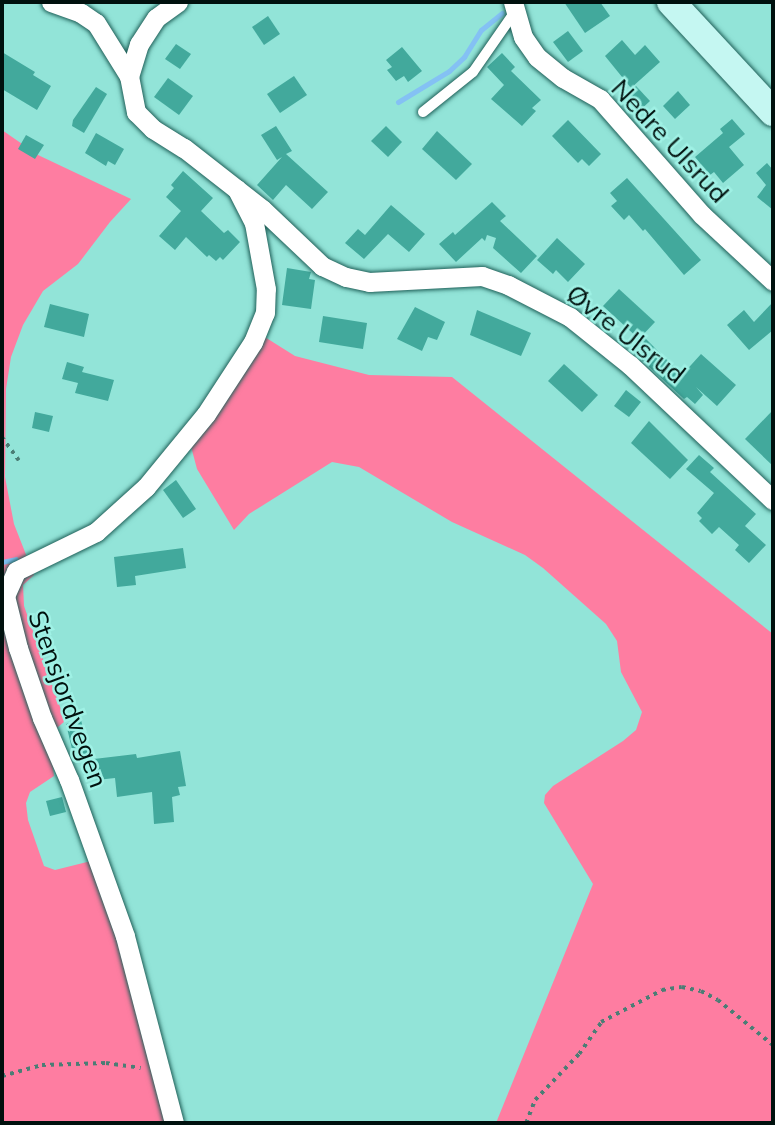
<!DOCTYPE html>
<meta charset="utf-8">
<style>
body{margin:0}
#map{position:relative;width:775px;height:1125px;overflow:hidden;background:#92e4d8;font-family:Mulish,sans-serif}
div>[style]{position:absolute}
.green>*{inset:0;background:#fe7da1}
.stream>*{height:5px;margin:-2.5px;padding:0 2.5px;transform-origin:2.5px;border-radius:2.5px;background:#84c1f4}
.building>*{inset:0;background:#42a99c}
.path>*{height:3.5px;margin-top:-1.75px;transform-origin:0;background:repeating-linear-gradient(90deg,#4b7d75 0 3.5px,transparent 0 8.5px)}
.roads{filter:drop-shadow(0 0 2px #1f5f58) drop-shadow(0 0 2px #1f5f58)}
.service>*{height:10px;margin:-5px;padding:0 5px;transform-origin:5px;border-radius:5px;background:#fff}
.minor>*{height:19px;margin:-9.5px;padding:0 9.5px;transform-origin:9.5px;border-radius:9.5px;background:#fff}
.secondary>*{height:28px;margin:-14px;padding:0 14px;transform-origin:14px;border-radius:14px;background:#c5f7f2}
span{translate:-50% -50%;white-space:nowrap;text-align:center;line-height:1.15;-webkit-text-stroke:5px #9ff1e5;paint-order:stroke}
.street-label{font-size:26px;color:#00110e}
.frame{position:absolute;inset:0;border:4px solid #00110e;pointer-events:none}
</style>
<div id="map">
<div class="green">
<div style="clip-path:polygon(2px 130px,38px 155px,131px 199px,110px 222px,78px 264px,43px 291px,23px 325px,11px 357px,6px 389px,5px 477px,14px 524px,34px 575px,23px 585px,24px 606px,65px 721px,50px 734px,54px 776px,30px 792px,26px 803px,28px 820px,44px 866px,55px 870px,99px 859px,180px 1123px,2px 1123px)"></div>
<div style="clip-path:polygon(260px 334px,295px 356px,369px 375px,452px 377px,773px 634px,773px 1123px,496px 1123px,593px 884px,544px 803px,545px 795px,553px 786px,623px 741px,636px 730px,642px 712px,621px 672px,617px 641px,606px 624px,543px 568px,525px 555px,452px 522px,359px 467px,332px 462px,249px 514px,234px 530px,197px 469px,189px 439px)"></div>
</div>
<div class="stream">
<div style="left:398px;top:102px;width:60px;rotate:-31.3deg"></div>
<div style="left:449px;top:71px;width:21px;rotate:-43deg"></div>
<div style="left:464px;top:57px;width:32px;rotate:-58deg"></div>
<div style="left:481px;top:30px;width:27px;rotate:-39deg"></div>
<div style="left:2px;top:562px;width:14px;rotate:-12deg"></div>
</div>
<div class="building">
<div style="clip-path:polygon(564px 2px,600px 2px,610px 16px,585px 33px)"></div>
<div style="clip-path:polygon(268px 16px,280px 34px,264px 45px,252px 27px)"></div>
<div style="clip-path:polygon(568px 31px,583px 51px,568px 62px,553px 42px)"></div>
<div style="clip-path:polygon(622px 40px,635px 55px,645px 45px,660px 62px,631px 88px,605px 56px)"></div>
<div style="clip-path:polygon(176px 44px,191px 54px,180px 69px,165px 59px)"></div>
<div style="clip-path:polygon(402px 47px,422px 71px,408px 82px,404px 76px,396px 81px,387px 70px,392px 67px,386px 60px)"></div>
<div style="clip-path:polygon(2px 52px,35px 72px,33px 75px,51px 86px,37px 110px,2px 89px)"></div>
<div style="clip-path:polygon(502px 53px,515px 67px,511px 71px,541px 100px,532px 108px,536px 111px,522px 126px,491px 99px,504px 85px,487px 67px)"></div>
<div style="clip-path:polygon(294px 76px,307px 95px,280px 113px,267px 94px)"></div>
<div style="clip-path:polygon(168px 78px,193px 96px,179px 115px,154px 97px)"></div>
<div style="clip-path:polygon(636px 86px,650px 101px,637px 113px,624px 98px)"></div>
<div style="clip-path:polygon(96px 87px,107px 94px,84px 133px,72px 126px,73px 120px)"></div>
<div style="clip-path:polygon(678px 91px,690px 105px,675px 119px,663px 106px)"></div>
<div style="clip-path:polygon(732px 119px,745px 134px,729px 147px,744px 165px,723px 183px,714px 172px,710px 175px,695px 157px,723px 133px,720px 129px)"></div>
<div style="clip-path:polygon(568px 120px,601px 154px,589px 166px,582px 159px,578px 163px,552px 136px)"></div>
<div style="clip-path:polygon(276px 126px,292px 151px,286px 154px,328px 192px,312px 209px,286px 185px,273px 200px,257px 185px,282px 157px,277px 160px,261px 135px)"></div>
<div style="clip-path:polygon(386px 126px,402px 142px,388px 157px,371px 141px)"></div>
<div style="clip-path:polygon(437px 131px,472px 164px,456px 180px,422px 149px)"></div>
<div style="clip-path:polygon(96px 133px,124px 149px,115px 165px,108px 161px,106px 166px,85px 153px)"></div>
<div style="clip-path:polygon(26px 135px,44px 145px,35px 159px,18px 149px)"></div>
<div style="clip-path:polygon(767px 163px,773px 170px,773px 210px,757px 197px,766px 185px,756px 173px)"></div>
<div style="clip-path:polygon(183px 171px,213px 198px,201px 211px,224px 233px,228px 230px,240px 242px,223px 260px,220px 257px,216px 261px,209px 255px,207px 257px,186px 237px,175px 250px,159px 236px,181px 211px,166px 197px,174px 188px,171px 185px)"></div>
<div style="clip-path:polygon(627px 178px,701px 260px,684px 275px,645px 229px,643px 231px,629px 215px,624px 220px,611px 206px,617px 201px,610px 193px)"></div>
<div style="clip-path:polygon(492px 202px,506px 216px,500px 221px,537px 256px,521px 273px,493px 248px,496px 238px,487px 235px,485px 241px,482px 238px,456px 262px,439px 244px,453px 232px,455px 235px)"></div>
<div style="clip-path:polygon(391px 205px,425px 234px,409px 252px,388px 234px,364px 259px,345px 243px,358px 229px,365px 235px)"></div>
<div style="clip-path:polygon(557px 238px,585px 264px,568px 282px,556px 270px,553px 274px,537px 260px)"></div>
<div style="clip-path:polygon(287px 268px,311px 272px,309px 279px,315px 280px,311px 309px,282px 305px)"></div>
<div style="clip-path:polygon(619px 289px,655px 322px,639px 339px,603px 306px)"></div>
<div style="clip-path:polygon(773px 302px,773px 330px,749px 350px,727px 325px,744px 310px,754px 322px)"></div>
<div style="clip-path:polygon(50px 304px,89px 314px,84px 337px,44px 327px)"></div>
<div style="clip-path:polygon(415px 307px,445px 322px,437px 340px,428px 337px,422px 351px,397px 339px)"></div>
<div style="clip-path:polygon(477px 310px,531px 333px,521px 356px,470px 335px)"></div>
<div style="clip-path:polygon(323px 316px,367px 323px,363px 349px,319px 342px)"></div>
<div style="clip-path:polygon(644px 337px,682px 375px,701px 354px,736px 385px,717px 406px,696px 387px,703px 395px,695px 404px,687px 397px,684px 399px,632px 351px)"></div>
<div style="clip-path:polygon(67px 362px,84px 367px,82px 372px,114px 380px,108px 401px,75px 393px,78px 383px,62px 379px)"></div>
<div style="clip-path:polygon(564px 364px,598px 395px,582px 412px,548px 381px)"></div>
<div style="clip-path:polygon(626px 390px,641px 402px,629px 417px,614px 406px)"></div>
<div style="clip-path:polygon(773px 410px,773px 466px,745px 439px)"></div>
<div style="clip-path:polygon(35px 412px,53px 416px,49px 432px,32px 428px)"></div>
<div style="clip-path:polygon(649px 421px,688px 460px,670px 479px,631px 443px)"></div>
<div style="clip-path:polygon(699px 455px,714px 468px,710px 472px,756px 514px,745px 526px,766px 545px,749px 563px,735px 550px,739px 545px,719px 527px,712px 534px,699px 521px,702px 518px,697px 513px,714px 493px,686px 469px)"></div>
<div style="clip-path:polygon(176px 480px,196px 509px,183px 518px,163px 490px)"></div>
<div style="clip-path:polygon(183px 548px,186px 568px,135px 576px,136px 585px,117px 587px,114px 557px)"></div>
<div style="clip-path:polygon(81px 720px,89px 753px,74px 757px,66px 724px)"></div>
<div style="clip-path:polygon(180px 751px,186px 786px,178px 787px,180px 795px,172px 797px,174px 822px,154px 824px,152px 792px,117px 797px,115px 778px,97px 780px,94px 759px,136px 754px,137px 758px)"></div>
<div style="clip-path:polygon(62px 797px,66px 812px,50px 816px,46px 801px)"></div>
</div>
<div class="path">
<div style="left:2px;top:437px;width:29px;rotate:54deg"></div>
<div style="left:2px;top:1076px;width:41px;rotate:-15.4deg"></div>
<div style="left:42px;top:1065px;width:64px;rotate:-1.8deg"></div>
<div style="left:106px;top:1063px;width:35px;rotate:8deg"></div>
<div style="left:526px;top:1123px;width:25px;rotate:-69deg"></div>
<div style="left:535px;top:1100px;width:64px;rotate:-46.3deg"></div>
<div style="left:579px;top:1054px;width:39px;rotate:-55deg"></div>
<div style="left:601px;top:1022px;width:69px;rotate:-27.7deg"></div>
<div style="left:662px;top:990px;width:20px;rotate:-9deg"></div>
<div style="left:682px;top:987px;width:19px;rotate:12deg"></div>
<div style="left:701px;top:991px;width:19px;rotate:28deg"></div>
<div style="left:718px;top:1000px;width:71px;rotate:39.3deg"></div>
</div>
<div class="roads">
<div class="service">
<div style="left:423px;top:112px;width:64px;rotate:-38.7deg"></div>
<div style="left:473px;top:72px;width:72px;rotate:-55.2deg"></div>
</div>
<div class="minor">
<div style="left:51px;top:2px;width:32px;rotate:20deg"></div>
<div style="left:81px;top:13px;width:18px;rotate:34deg"></div>
<div style="left:96px;top:23px;width:62px;rotate:58.1deg"></div>
<div style="left:178px;top:2px;width:27px;rotate:144deg"></div>
<div style="left:156px;top:18px;width:31px;rotate:123deg"></div>
<div style="left:139px;top:44px;width:34px;rotate:107deg"></div>
<div style="left:129px;top:76px;width:37px;rotate:79deg"></div>
<div style="left:136px;top:112px;width:24px;rotate:45deg"></div>
<div style="left:153px;top:129px;width:36px;rotate:32deg"></div>
<div style="left:184px;top:148px;width:99px;rotate:38deg"></div>
<div style="left:262px;top:209px;width:83px;rotate:43.5deg"></div>
<div style="left:322px;top:266px;width:26px;rotate:25deg"></div>
<div style="left:346px;top:277px;width:24px;rotate:12deg"></div>
<div style="left:369px;top:282px;width:113px;rotate:-3deg"></div>
<div style="left:482px;top:276px;width:28px;rotate:19deg"></div>
<div style="left:508px;top:285px;width:70px;rotate:27.3deg"></div>
<div style="left:570px;top:317px;width:77px;rotate:38.7deg"></div>
<div style="left:630px;top:365px;width:197px;rotate:43.4deg"></div>
<div style="left:513px;top:2px;width:36px;rotate:74deg"></div>
<div style="left:523px;top:37px;width:24px;rotate:55deg"></div>
<div style="left:537px;top:57px;width:33px;rotate:39deg"></div>
<div style="left:563px;top:78px;width:43px;rotate:29.6deg"></div>
<div style="left:600px;top:99px;width:154px;rotate:48.7deg"></div>
<div style="left:702px;top:215px;width:97px;rotate:42.9deg"></div>
<div style="left:174px;top:1123px;width:193px;rotate:-104.7deg"></div>
<div style="left:125px;top:936px;width:166px;rotate:-109.7deg"></div>
<div style="left:69px;top:780px;width:68px;rotate:-113.5deg"></div>
<div style="left:42px;top:718px;width:74px;rotate:-108.9deg"></div>
<div style="left:18px;top:648px;width:54px;rotate:-104deg"></div>
<div style="left:5px;top:596px;width:27px;rotate:-66deg"></div>
<div style="left:16px;top:571px;width:89px;rotate:-26deg"></div>
<div style="left:96px;top:532px;width:67px;rotate:-42deg"></div>
<div style="left:146px;top:487px;width:94px;rotate:-50.6deg"></div>
<div style="left:206px;top:414px;width:86px;rotate:-56.9deg"></div>
<div style="left:253px;top:342px;width:31px;rotate:-68deg"></div>
<div style="left:265px;top:313px;width:24px;rotate:-88deg"></div>
<div style="left:266px;top:289px;width:67px;rotate:-100.3deg"></div>
<div style="left:254px;top:223px;width:38px;rotate:-117deg"></div>
</div>
<div class="secondary">
<div style="left:671px;top:2px;width:150px;rotate:47.2deg"></div>
</div>
</div>
<div class="street-label">
<span style="left:670px;top:141px;rotate:47deg">Nedre Ulsrud</span>
<span style="left:626px;top:334px;rotate:38deg">Øvre Ulsrud</span>
<span style="left:68px;top:699px;rotate:70deg">Stensjordvegen</span>
</div>
<div class="frame"></div>
</div>
